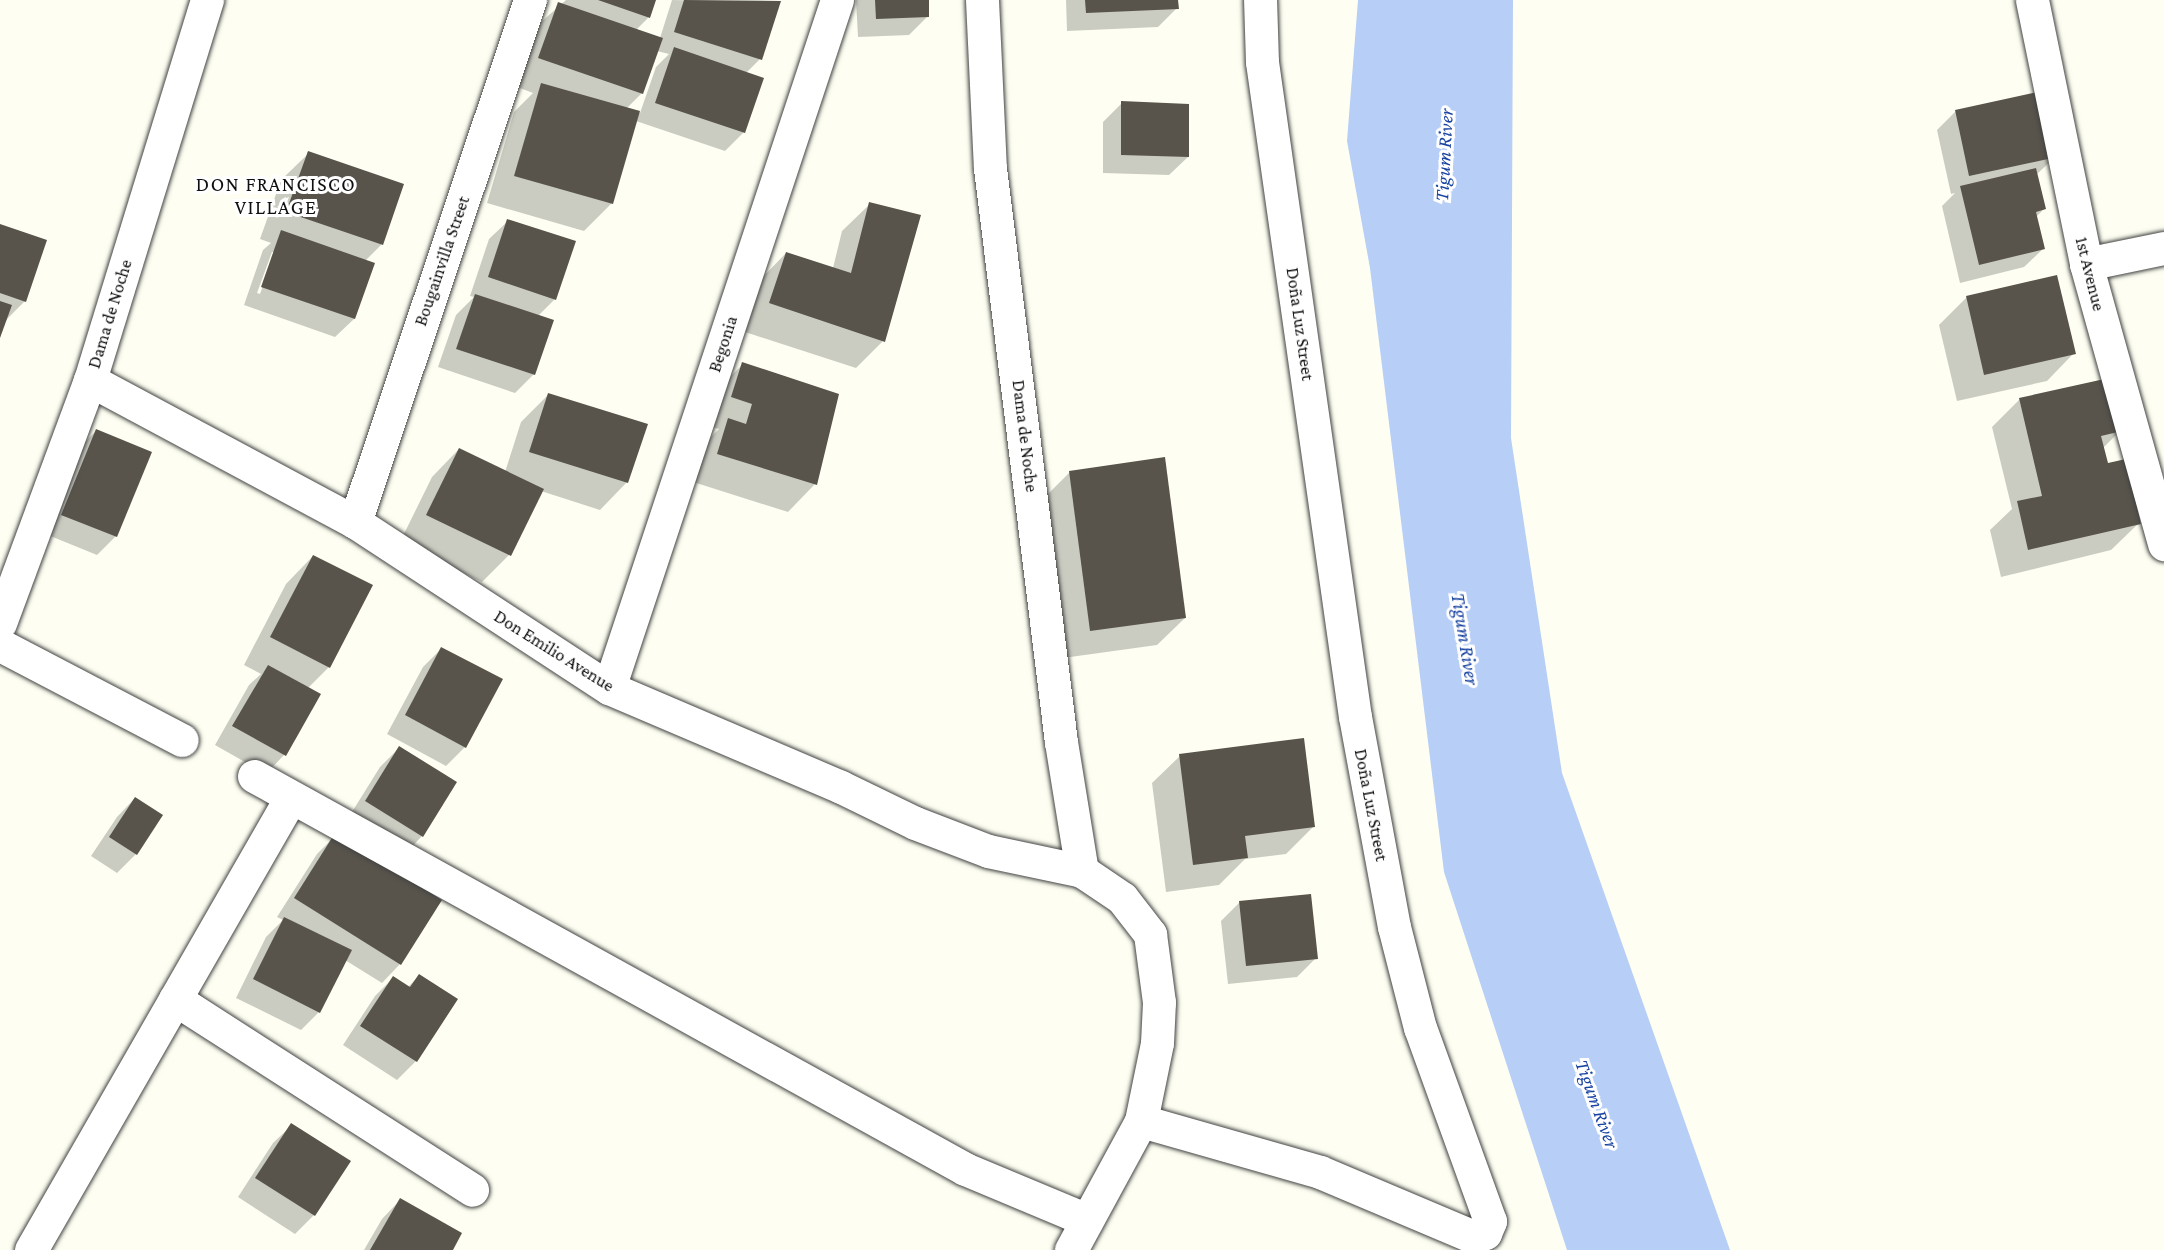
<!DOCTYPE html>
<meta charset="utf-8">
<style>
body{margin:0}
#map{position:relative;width:2164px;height:1250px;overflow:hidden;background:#fefff2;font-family:"Crimson Pro",serif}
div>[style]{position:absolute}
.water>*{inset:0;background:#b7cef6}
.shadow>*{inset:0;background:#0003}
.building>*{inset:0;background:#58544c}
.roads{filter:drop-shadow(0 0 2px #424242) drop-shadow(0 0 2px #424242)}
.street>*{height:33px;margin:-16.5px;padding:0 16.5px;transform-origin:16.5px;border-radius:16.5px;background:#fff}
span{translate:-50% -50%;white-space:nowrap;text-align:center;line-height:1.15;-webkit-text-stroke:6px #fff;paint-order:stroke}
.street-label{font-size:18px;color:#0f0f0f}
.water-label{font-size:20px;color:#1843a1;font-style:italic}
.neighbourhood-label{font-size:20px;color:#0f0f0f;letter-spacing:1.5px}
</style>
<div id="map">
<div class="water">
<div style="clip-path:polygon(1358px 0,1513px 0,1511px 438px,1562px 773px,1730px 1250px,1567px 1250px,1444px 872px,1370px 268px,1347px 141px)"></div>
</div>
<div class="shadow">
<div style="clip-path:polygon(evenodd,566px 0,655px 0,648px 18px,636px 30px,660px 38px,672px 0,779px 2px,760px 59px,746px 73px,744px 132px,725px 151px,636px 121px,612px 203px,584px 231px,487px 203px,514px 112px,533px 93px,512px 85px,531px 31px,566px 0,657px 51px,669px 54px,656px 67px,640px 113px,626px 109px,642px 93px,657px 51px)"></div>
<div style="clip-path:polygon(856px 0,927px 0,928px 16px,909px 35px,858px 37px)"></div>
<div style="clip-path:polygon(1066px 0,1177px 0,1177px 8px,1158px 27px,1067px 31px)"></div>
<div style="clip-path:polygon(1122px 103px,1188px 157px,1169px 175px,1103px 173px,1103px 122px)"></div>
<div style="clip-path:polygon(1956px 111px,2055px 157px,2036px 175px,2044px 209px,2036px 217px,2043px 249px,2024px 267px,1960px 283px,1942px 206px,1955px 193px,1951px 194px,1937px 130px)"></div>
<div style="clip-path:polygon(evenodd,309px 153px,402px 185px,381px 245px,365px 261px,373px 264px,354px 319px,335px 337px,244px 305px,263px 250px,271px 243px,260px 239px,281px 180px,309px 153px,272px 252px,275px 252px,260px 294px,257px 293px,272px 252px)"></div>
<div style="clip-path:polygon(870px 204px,883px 341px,856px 368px,742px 331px,759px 281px,786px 253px,833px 268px,842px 231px)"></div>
<div style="clip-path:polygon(508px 221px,574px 242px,554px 300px,537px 317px,534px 374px,515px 393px,438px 367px,456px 315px,474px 297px,470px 296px,489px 239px)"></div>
<div style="clip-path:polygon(0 226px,25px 301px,5px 321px,0 334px)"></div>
<div style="clip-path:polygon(1967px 297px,2074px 353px,2047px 381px,1957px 401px,1939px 325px)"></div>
<div style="clip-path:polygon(743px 364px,815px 484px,788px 512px,690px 481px,701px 447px,719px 429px,704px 425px,715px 392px)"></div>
<div style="clip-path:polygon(549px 394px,627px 482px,600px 510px,541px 491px,509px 555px,482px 582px,400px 542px,432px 477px,459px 449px,505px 472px,521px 422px)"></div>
<div style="clip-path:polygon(2020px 399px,2120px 431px,2103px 448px,2107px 465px,2139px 523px,2111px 550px,2001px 577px,1990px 530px,2012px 509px,1992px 427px)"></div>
<div style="clip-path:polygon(96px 431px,116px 536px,97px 555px,43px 533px,77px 450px)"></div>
<div style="clip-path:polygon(1070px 472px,1185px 618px,1157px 645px,1063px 658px,1042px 500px)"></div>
<div style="clip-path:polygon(313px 556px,329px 667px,308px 688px,319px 695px,284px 755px,266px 774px,215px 745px,249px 685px,261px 674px,244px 665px,286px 584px)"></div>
<div style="clip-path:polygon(442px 648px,465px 747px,446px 766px,387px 734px,423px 667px)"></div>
<div style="clip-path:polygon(399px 748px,422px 836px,404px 855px,347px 820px,380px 767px)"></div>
<div style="clip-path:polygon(1180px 756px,1314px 826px,1286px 854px,1245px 859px,1219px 885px,1166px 892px,1152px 783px)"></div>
<div style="clip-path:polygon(135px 798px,136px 854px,117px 873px,91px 856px,117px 817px)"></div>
<div style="clip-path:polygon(336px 835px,400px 964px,382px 983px,345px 960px,319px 1012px,301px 1030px,236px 998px,266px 937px,283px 920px,277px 917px,317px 854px)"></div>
<div style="clip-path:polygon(1240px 902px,1316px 958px,1297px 977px,1228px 984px,1221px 921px)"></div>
<div style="clip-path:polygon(419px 976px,416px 1061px,397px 1080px,343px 1045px,375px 996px,393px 978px,408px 987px)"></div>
<div style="clip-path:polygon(292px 1125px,349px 1161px,314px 1215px,295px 1234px,238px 1197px,273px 1143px)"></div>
<div style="clip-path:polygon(400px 1200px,451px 1250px,364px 1250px,382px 1219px)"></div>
</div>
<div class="building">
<div style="clip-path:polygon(598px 0,656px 0,650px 18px)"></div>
<div style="clip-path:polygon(684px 0,781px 1px,762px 60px,674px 32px)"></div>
<div style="clip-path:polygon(875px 0,929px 0,929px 17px,876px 19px)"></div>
<div style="clip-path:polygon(1085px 0,1178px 0,1179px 9px,1086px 13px)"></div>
<div style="clip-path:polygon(558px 2px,663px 38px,643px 94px,538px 58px)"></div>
<div style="clip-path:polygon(674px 47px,764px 78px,745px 133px,655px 103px)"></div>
<div style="clip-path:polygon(541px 83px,640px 111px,613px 204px,514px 176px)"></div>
<div style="clip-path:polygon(2042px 91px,2057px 157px,1969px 176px,1955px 110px)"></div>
<div style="clip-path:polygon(1121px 101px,1189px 104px,1189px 157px,1121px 155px)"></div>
<div style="clip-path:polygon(308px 151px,404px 184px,383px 245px,286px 212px)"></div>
<div style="clip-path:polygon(2036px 168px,2046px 209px,2036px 212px,2045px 249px,1979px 265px,1960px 186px)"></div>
<div style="clip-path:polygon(869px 202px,921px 215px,885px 342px,769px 303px,786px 252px,851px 273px)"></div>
<div style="clip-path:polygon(507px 219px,576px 241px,556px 300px,488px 277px)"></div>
<div style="clip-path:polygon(0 224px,47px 240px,26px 302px,0 293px)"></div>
<div style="clip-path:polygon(281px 230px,375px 263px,355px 319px,261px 287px)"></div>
<div style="clip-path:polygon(2057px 275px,2076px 354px,1984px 375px,1966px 296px)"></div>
<div style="clip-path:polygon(475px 294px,554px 320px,535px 375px,456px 349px)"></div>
<div style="clip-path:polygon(0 301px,12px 305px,0 338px)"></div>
<div style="clip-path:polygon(742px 362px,839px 394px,817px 485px,717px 454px,728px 418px,746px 424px,752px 404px,731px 397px)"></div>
<div style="clip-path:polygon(2109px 378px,2122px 431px,2101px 436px,2108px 463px,2126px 459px,2141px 524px,2028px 550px,2017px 501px,2042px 496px,2019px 398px)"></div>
<div style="clip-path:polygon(548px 393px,648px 424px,628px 483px,529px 452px)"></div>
<div style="clip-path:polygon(96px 429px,152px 452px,117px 537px,61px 515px)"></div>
<div style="clip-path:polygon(459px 448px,544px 489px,511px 556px,426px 515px)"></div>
<div style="clip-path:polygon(1165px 457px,1186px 618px,1090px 631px,1069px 471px)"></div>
<div style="clip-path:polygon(313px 555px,373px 585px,330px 668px,270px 637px)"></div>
<div style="clip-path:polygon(441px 647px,503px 679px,466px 748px,405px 715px)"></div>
<div style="clip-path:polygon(268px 665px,321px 694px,286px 756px,232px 726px)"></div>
<div style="clip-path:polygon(1304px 738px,1315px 827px,1245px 836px,1248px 858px,1193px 865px,1179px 754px)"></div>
<div style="clip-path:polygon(399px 746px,457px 782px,423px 837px,365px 801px)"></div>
<div style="clip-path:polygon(135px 797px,163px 815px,137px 855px,109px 837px)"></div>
<div style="clip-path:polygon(335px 833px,442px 900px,401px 965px,294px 898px)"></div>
<div style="clip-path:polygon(1311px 894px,1318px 959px,1246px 966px,1239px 901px)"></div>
<div style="clip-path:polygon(284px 917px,352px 950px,320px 1013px,253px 979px)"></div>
<div style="clip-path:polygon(419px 974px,458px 999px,417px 1062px,360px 1026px,393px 976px,410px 987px)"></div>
<div style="clip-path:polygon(291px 1123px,351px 1161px,315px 1216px,255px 1178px)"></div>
<div style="clip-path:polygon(400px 1198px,462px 1233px,453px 1250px,370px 1250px)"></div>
</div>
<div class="roads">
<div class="street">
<div style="left:982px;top:0;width:168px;rotate:87.3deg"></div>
<div style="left:990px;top:168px;width:578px;rotate:82.95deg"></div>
<div style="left:1061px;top:742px;width:131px;rotate:80.8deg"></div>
<div style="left:2032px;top:0;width:269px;rotate:78.4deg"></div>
<div style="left:2086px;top:264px;width:291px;rotate:74.4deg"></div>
<div style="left:2086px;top:264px;width:80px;rotate:-11.6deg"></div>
<div style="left:90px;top:380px;width:301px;rotate:28.2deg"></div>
<div style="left:355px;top:522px;width:303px;rotate:33.2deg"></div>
<div style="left:609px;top:688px;width:252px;rotate:23.1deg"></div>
<div style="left:841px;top:787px;width:82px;rotate:25.9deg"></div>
<div style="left:915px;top:823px;width:78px;rotate:21deg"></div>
<div style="left:988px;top:851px;width:96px;rotate:12deg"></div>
<div style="left:1082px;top:871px;width:48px;rotate:34deg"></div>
<div style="left:1122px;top:898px;width:46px;rotate:52.1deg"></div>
<div style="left:1150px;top:934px;width:69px;rotate:82.5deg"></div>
<div style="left:1159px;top:1002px;width:41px;rotate:92.8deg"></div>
<div style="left:1157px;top:1043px;width:80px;rotate:101.6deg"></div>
<div style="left:1141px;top:1121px;width:147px;rotate:118.5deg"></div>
<div style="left:355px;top:522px;width:551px;rotate:-71.47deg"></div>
<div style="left:0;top:623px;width:259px;rotate:-69.7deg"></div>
<div style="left:90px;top:380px;width:398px;rotate:-72.9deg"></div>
<div style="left:0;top:645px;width:205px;rotate:27.6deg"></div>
<div style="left:609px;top:688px;width:725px;rotate:-71.67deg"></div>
<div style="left:254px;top:776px;width:812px;rotate:28.93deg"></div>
<div style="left:965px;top:1169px;width:132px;rotate:22.7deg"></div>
<div style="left:175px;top:999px;width:353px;rotate:32.7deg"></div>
<div style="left:1141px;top:1121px;width:186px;rotate:15.9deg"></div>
<div style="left:1320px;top:1172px;width:167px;rotate:22.9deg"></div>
<div style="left:1474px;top:1237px;width:12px;rotate:-20deg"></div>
<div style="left:1485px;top:1233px;width:13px;rotate:-67deg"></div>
<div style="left:1490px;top:1221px;width:205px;rotate:-109.9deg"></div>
<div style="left:1420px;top:1028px;width:104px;rotate:-104.4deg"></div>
<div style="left:1394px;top:927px;width:214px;rotate:-100.5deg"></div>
<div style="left:1355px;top:717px;width:662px;rotate:-98.08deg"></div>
<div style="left:1262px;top:62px;width:62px;rotate:-91.8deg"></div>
<div style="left:31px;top:1250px;width:520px;rotate:-60.13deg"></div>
</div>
</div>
<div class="street-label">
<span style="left:442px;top:261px;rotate:-71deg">Bougainvilla Street</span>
<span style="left:2090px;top:274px;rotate:76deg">1st Avenue</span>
<span style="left:110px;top:314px;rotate:-73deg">Dama de Noche</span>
<span style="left:1300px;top:324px;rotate:82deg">Doña Luz Street</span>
<span style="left:723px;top:344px;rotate:-72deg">Begonia</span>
<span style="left:1025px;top:436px;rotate:83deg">Dama de Noche</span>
<span style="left:554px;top:651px;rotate:32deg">Don Emilio Avenue</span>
<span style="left:1371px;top:805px;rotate:79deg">Doña Luz Street</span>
</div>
<div class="water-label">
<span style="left:1444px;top:155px;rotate:-87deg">Tigum River</span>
<span style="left:1465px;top:639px;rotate:81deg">Tigum River</span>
<span style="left:1597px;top:1104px;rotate:70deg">Tigum River</span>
</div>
<div class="neighbourhood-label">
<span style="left:276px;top:196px">DON FRANCISCO<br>VILLAGE</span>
</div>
</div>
